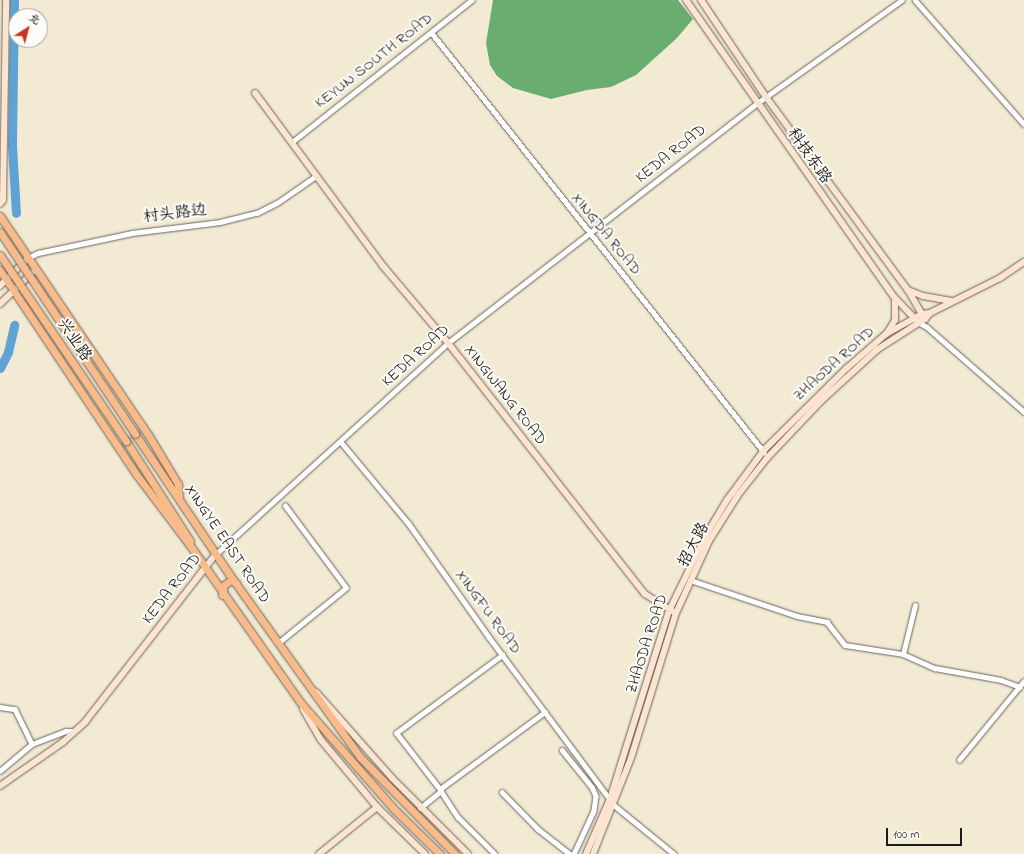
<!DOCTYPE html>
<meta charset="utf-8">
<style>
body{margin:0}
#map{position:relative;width:1024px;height:854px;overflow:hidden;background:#f3ead4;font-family:"Indie Flower","LXGW WenKai TC",sans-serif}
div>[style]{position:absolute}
.forest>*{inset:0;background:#6aad71}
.river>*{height:9px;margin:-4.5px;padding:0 4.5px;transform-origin:4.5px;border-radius:4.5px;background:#5fa3d4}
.roads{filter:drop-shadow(0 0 1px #67645c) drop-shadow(0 0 1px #67645c)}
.street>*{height:4.5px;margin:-2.25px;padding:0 2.25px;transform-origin:2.25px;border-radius:2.25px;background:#fff}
.secondary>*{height:6px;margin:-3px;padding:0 3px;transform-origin:3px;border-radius:3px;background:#fde4d1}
.primary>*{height:7px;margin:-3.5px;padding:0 3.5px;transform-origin:3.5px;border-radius:3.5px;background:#fabb8b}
.bridges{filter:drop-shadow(0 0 1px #67645c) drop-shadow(0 0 1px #67645c)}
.primary-bridge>*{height:7px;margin:-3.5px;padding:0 3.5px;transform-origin:3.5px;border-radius:3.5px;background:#fabb8b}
span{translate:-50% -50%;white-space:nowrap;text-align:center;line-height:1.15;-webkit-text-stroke:4px #fdfcf7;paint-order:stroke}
.street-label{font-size:16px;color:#1c1c1c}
.north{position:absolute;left:8px;top:8px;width:40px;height:40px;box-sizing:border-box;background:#fdfcf7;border:1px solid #a3a29f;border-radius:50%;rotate:36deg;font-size:11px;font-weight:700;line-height:16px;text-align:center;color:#1c1c1c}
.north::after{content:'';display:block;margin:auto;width:14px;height:18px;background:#c8321e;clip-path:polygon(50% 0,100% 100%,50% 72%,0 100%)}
.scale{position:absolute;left:886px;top:828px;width:76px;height:18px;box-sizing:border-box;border:2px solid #1c1c1c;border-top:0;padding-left:5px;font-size:12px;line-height:14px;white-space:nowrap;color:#1c1c1c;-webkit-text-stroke:3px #fdfcf7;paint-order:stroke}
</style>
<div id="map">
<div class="forest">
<div style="clip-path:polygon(493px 0,678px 0,693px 19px,677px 38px,636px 75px,611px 87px,587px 90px,551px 99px,513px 88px,497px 76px,490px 65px,486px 43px)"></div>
</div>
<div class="river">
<div style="left:14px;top:0;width:146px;rotate:90.8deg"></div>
<div style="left:12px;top:146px;width:67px;rotate:86.6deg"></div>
<div style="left:0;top:368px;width:18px;rotate:-63deg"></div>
<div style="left:8px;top:352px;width:28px;rotate:-77deg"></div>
</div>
<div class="roads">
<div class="street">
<div style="left:915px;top:0;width:165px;rotate:48.7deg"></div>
<div style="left:431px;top:32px;width:536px;rotate:51.59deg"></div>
<div style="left:292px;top:142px;width:229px;rotate:-38.3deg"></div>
<div style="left:28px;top:258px;width:11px;rotate:-27deg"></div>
<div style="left:38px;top:253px;width:96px;rotate:-12deg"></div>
<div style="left:132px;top:233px;width:89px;rotate:-7.1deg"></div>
<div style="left:220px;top:222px;width:38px;rotate:-14deg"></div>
<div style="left:257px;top:213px;width:22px;rotate:-27deg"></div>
<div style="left:277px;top:203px;width:47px;rotate:-34.7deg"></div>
<div style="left:918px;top:322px;width:10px;rotate:29deg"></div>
<div style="left:927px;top:327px;width:129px;rotate:41.2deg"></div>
<div style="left:341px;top:442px;width:107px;rotate:50.3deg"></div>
<div style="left:409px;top:524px;width:138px;rotate:54.7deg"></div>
<div style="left:489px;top:637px;width:209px;rotate:53.3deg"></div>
<div style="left:614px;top:805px;width:77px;rotate:39.2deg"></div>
<div style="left:216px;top:554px;width:314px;rotate:-42.3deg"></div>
<div style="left:448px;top:343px;width:390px;rotate:-37.8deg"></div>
<div style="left:756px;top:104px;width:179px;rotate:-35.5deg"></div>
<div style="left:690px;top:580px;width:113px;rotate:18.6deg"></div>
<div style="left:797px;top:616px;width:31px;rotate:11deg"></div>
<div style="left:827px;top:622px;width:29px;rotate:52deg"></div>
<div style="left:845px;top:645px;width:59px;rotate:8.8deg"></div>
<div style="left:903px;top:654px;width:35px;rotate:24deg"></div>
<div style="left:935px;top:668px;width:67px;rotate:10.3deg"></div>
<div style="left:1001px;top:680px;width:20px;rotate:20deg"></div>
<div style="left:278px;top:643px;width:87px;rotate:-39deg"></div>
<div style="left:346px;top:588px;width:102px;rotate:-126.6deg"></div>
<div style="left:903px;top:654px;width:50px;rotate:-76.2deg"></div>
<div style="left:0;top:707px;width:15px;rotate:8deg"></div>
<div style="left:15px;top:709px;width:39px;rotate:64deg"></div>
<div style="left:32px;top:744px;width:36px;rotate:-21deg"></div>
<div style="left:66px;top:731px;width:9px"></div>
<div style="left:562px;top:750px;width:48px;rotate:51deg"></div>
<div style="left:592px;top:787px;width:10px;rotate:66deg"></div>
<div style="left:596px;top:796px;width:15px;rotate:98deg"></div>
<div style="left:594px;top:811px;width:47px;rotate:114.9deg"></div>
<div style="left:959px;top:760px;width:102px;rotate:-50.6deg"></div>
<div style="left:0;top:771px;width:42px;rotate:-40.2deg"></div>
<div style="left:440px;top:789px;width:130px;rotate:-36.3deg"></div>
<div style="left:441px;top:791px;width:31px;rotate:57deg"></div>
<div style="left:458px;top:817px;width:52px;rotate:45deg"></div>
<div style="left:502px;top:792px;width:52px;rotate:45.8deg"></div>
<div style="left:538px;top:829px;width:41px;rotate:38deg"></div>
<div style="left:420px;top:808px;width:27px;rotate:-39deg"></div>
<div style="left:441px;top:791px;width:73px;rotate:-127.8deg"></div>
<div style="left:396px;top:733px;width:132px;rotate:-36.3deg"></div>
</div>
<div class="secondary">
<div style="left:686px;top:0;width:364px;rotate:55deg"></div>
<div style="left:895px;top:298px;width:30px;rotate:46deg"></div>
<div style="left:701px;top:0;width:117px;rotate:56.2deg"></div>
<div style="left:766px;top:97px;width:240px;rotate:53.7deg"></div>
<div style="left:908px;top:290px;width:30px;rotate:60deg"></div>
<div style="left:255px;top:93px;width:215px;rotate:53.5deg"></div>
<div style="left:383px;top:266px;width:101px;rotate:49.8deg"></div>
<div style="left:448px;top:343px;width:319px;rotate:51.9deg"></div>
<div style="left:645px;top:594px;width:36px;rotate:32deg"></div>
<div style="left:0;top:204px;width:5px;rotate:-53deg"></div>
<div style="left:3px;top:200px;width:200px;rotate:-89.1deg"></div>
<div style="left:0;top:286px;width:40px;rotate:-45deg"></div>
<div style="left:908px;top:290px;width:16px;rotate:22deg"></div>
<div style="left:923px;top:296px;width:29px;rotate:10deg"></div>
<div style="left:0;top:304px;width:49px;rotate:-44.2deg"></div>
<div style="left:887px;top:333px;width:15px;rotate:-58deg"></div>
<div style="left:895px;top:320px;width:21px;rotate:-90deg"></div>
<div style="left:316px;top:692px;width:115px;rotate:48.5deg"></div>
<div style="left:392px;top:778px;width:107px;rotate:45deg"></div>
<div style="left:303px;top:709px;width:36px;rotate:60deg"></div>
<div style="left:321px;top:740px;width:87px;rotate:50.1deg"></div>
<div style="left:377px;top:807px;width:67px;rotate:44.4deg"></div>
<div style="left:0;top:786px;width:77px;rotate:-34.9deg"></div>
<div style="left:63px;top:742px;width:30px;rotate:-42deg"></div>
<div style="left:85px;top:722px;width:213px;rotate:-52.1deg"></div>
<div style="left:319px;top:854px;width:75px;rotate:-39deg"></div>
<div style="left:586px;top:854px;width:60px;rotate:-66.4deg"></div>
<div style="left:610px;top:799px;width:197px;rotate:-72.6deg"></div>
<div style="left:669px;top:611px;width:85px;rotate:-64deg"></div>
<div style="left:706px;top:535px;width:41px;rotate:-59deg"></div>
<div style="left:727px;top:500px;width:62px;rotate:-53.5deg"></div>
<div style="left:764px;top:450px;width:117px;rotate:-44.7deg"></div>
<div style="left:847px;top:368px;width:52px;rotate:-41.1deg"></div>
<div style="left:886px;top:334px;width:41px;rotate:-29.1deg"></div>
<div style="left:922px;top:314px;width:8px;rotate:-7deg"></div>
<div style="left:593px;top:854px;width:103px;rotate:-68.4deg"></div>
<div style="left:631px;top:758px;width:152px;rotate:-72.8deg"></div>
<div style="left:676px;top:613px;width:79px;rotate:-65.4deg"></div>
<div style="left:709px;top:541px;width:54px;rotate:-57.8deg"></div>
<div style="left:738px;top:495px;width:47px;rotate:-51.9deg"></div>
<div style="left:767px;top:458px;width:79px;rotate:-46.5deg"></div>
<div style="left:821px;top:401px;width:77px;rotate:-42.4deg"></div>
<div style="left:878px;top:349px;width:56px;rotate:-32.6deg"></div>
<div style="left:925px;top:319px;width:8px;rotate:-50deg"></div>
<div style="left:930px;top:313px;width:78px;rotate:-26.6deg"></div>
<div style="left:1000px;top:278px;width:29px;rotate:-34deg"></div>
</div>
<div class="primary">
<div style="left:0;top:216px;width:266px;rotate:55.9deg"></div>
<div style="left:149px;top:436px;width:56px;rotate:58.9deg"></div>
<div style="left:178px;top:484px;width:14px;rotate:86deg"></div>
<div style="left:0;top:270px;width:245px;rotate:56.3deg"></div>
<div style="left:136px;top:474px;width:88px;rotate:52.9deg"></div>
<div style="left:189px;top:544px;width:193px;rotate:54.9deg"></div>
<div style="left:300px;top:702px;width:141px;rotate:48.7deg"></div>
<div style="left:393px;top:808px;width:66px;rotate:44.4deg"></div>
<div style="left:135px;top:434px;width:169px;rotate:56.1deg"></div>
<div style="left:229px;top:574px;width:225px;rotate:54.4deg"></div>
<div style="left:360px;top:757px;width:136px;rotate:45.6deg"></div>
<div style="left:126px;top:441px;width:119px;rotate:57.4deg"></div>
<div style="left:222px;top:595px;width:10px;rotate:-79deg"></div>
<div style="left:224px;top:585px;width:9px;rotate:-36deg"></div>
<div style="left:231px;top:580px;width:6px;rotate:31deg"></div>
</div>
</div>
<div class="bridges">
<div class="primary-bridge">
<div style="left:0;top:232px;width:243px;rotate:56.2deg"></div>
<div style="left:0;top:255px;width:225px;rotate:55.9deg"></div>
</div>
</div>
<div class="street-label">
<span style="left:374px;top:61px;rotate:-38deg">KEYUN SOUTH ROAD</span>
<span style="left:671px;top:154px;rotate:-38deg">KEDA ROAD</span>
<span style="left:809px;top:156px;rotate:55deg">科技东路</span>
<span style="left:175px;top:214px;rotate:-7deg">村头路边</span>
<span style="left:606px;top:234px;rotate:51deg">XINGDA ROAD</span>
<span style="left:74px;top:340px;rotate:56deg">兴业路</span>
<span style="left:416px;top:356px;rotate:-42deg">KEDA ROAD</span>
<span style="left:834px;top:364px;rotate:-42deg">ZHAODA ROAD</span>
<span style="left:505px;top:395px;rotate:52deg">XINGWANG ROAD</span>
<span style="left:227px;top:544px;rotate:56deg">XINGYE EAST ROAD</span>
<span style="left:694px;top:545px;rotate:-62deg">招大路</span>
<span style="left:172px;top:589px;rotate:-52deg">KEDA ROAD</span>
<span style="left:488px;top:612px;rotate:54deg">XINGFU ROAD</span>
<span style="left:647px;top:644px;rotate:-72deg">ZHAODA ROAD</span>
</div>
<div class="north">北</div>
<div class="scale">100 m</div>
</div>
